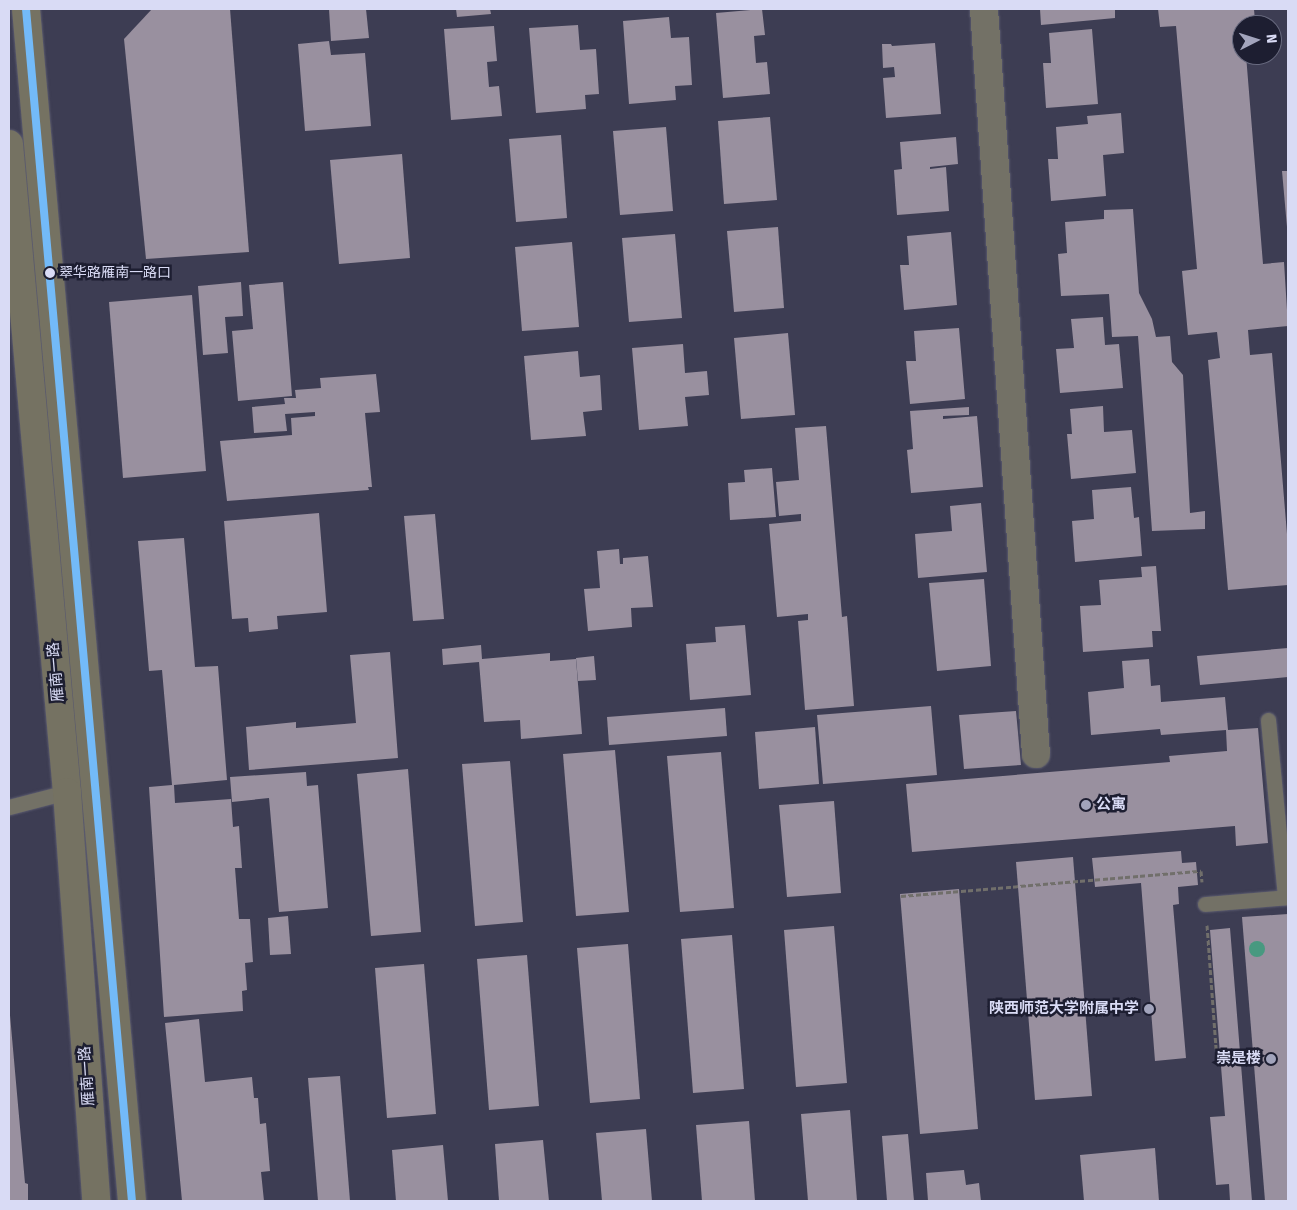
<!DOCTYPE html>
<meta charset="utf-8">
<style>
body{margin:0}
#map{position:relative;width:1297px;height:1210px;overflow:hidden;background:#3d3d53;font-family:"Fira Sans","Noto Sans SC",sans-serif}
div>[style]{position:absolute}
.building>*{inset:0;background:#99909f}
.path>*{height:3px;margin-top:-1.5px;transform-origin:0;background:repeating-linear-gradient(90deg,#716f6b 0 5px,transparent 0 7.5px)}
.roads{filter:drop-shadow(0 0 1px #5b5b6f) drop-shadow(0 0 1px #5b5b6f)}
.lane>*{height:15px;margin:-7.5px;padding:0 7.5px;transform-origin:7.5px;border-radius:7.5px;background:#737166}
.street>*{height:28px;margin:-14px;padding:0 14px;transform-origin:14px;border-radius:14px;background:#737166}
.secondary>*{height:28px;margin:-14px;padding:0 14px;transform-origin:14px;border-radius:14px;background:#757262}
.bus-1>*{height:8px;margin:-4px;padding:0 4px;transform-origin:4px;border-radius:4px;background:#73baf8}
.trees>*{width:16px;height:16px;margin:-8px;border-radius:50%;background:#489980}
.dots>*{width:14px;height:14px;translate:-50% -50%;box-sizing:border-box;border:2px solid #1d1e31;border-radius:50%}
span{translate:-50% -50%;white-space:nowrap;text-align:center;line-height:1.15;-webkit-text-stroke:5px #1d1e31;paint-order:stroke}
.bus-label{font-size:14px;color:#d9dbf5}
.left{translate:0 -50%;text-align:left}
.street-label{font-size:15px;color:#d9dbf5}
.poi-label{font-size:15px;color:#d9dbf5;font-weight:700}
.right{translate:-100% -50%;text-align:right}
.frame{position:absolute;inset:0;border:10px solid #d9dbf5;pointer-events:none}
.north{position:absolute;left:1232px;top:15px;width:50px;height:50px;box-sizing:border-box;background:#1d1e31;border:1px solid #686a7f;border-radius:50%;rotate:85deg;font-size:14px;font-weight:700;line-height:20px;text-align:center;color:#d9dbf5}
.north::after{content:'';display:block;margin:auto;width:18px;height:22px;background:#a2a4bc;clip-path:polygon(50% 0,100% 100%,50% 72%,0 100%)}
</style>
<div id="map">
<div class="building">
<div style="clip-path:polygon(152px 9px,230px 9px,249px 252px,146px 259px,124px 39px)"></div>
<div style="clip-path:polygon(329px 9px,366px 9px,369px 38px,331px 41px)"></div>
<div style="clip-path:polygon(456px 9px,490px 9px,491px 14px,457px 17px)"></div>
<div style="clip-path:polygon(762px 9px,765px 35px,754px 36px,756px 63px,767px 62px,770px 94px,723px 98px,716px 13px)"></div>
<div style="clip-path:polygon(1040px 9px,1115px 9px,1115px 18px,1041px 25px)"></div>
<div style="clip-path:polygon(1158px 9px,1254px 9px,1255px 21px,1243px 22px,1242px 25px,1242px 55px,1246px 55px,1263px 264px,1284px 262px,1288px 326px,1248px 330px,1250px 355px,1272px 353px,1288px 546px,1288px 585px,1228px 590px,1208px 360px,1220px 358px,1217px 332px,1188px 335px,1182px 271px,1197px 269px,1176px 26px,1160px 27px)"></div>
<div style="clip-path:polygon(669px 17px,671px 38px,689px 37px,692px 85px,675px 86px,676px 100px,629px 104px,623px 21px)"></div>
<div style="clip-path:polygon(578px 25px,580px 50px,596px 49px,599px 94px,585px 95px,586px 109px,536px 113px,529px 28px)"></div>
<div style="clip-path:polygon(494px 26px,497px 61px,487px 62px,489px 87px,499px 86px,502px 116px,451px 120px,444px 29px)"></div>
<div style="clip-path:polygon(1092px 29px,1098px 104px,1046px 108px,1043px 63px,1051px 63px,1049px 33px)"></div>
<div style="clip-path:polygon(329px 41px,331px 55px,365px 53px,371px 126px,305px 131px,298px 44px)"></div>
<div style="clip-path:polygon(935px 43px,941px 114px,886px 118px,883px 78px,895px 77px,894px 67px,883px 68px,882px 44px,891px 44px,892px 46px)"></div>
<div style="clip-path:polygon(1121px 113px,1124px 153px,1103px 155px,1106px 196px,1051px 201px,1048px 159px,1058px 159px,1056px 127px,1088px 124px,1087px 116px)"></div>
<div style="clip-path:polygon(770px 117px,777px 200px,724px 204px,718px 121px)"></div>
<div style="clip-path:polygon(666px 127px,673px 211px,620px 215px,613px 131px)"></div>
<div style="clip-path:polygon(561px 135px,567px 218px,516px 222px,509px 139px)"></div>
<div style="clip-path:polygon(956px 137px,958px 164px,930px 167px,930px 169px,946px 167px,949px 211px,897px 215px,894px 170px,902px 169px,900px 142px)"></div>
<div style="clip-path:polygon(402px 154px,410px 258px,339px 264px,330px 160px)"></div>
<div style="clip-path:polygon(1282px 171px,1288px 171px,1288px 227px,1287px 227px)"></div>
<div style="clip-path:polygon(1133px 209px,1139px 293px,1152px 319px,1156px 337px,1170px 336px,1172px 362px,1183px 375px,1190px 513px,1205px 511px,1205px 529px,1152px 531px,1138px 336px,1112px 337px,1109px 294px,1061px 296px,1058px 254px,1067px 253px,1065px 222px,1104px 219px,1104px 210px)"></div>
<div style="clip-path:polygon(778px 227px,784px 308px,734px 312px,727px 231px)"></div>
<div style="clip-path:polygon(951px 232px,957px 305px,904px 310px,900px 265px,909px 265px,907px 236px)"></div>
<div style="clip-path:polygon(675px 234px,682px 318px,629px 322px,622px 238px)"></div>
<div style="clip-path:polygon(572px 242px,579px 327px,522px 331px,515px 247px)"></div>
<div style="clip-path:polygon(241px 282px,243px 316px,225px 317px,228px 353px,203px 355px,198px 286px)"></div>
<div style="clip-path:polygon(283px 282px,292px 396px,238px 401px,232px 331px,253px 329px,249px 285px)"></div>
<div style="clip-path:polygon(192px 295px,206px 471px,123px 478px,109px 302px)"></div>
<div style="clip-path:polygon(1103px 317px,1105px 345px,1119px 344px,1123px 388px,1060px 393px,1056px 349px,1074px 348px,1071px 319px)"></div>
<div style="clip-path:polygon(959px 328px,965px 399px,910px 404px,906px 361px,916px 361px,914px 331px)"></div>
<div style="clip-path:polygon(788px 333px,795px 415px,741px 419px,734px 338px)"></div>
<div style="clip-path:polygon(683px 344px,685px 373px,707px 371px,709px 395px,685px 397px,688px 426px,639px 430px,632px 348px)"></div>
<div style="clip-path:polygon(578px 351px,580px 377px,600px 375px,602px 410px,583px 412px,586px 436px,531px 440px,524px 356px)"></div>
<div style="clip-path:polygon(376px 374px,380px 412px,365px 413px,372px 487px,368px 487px,369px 490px,227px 501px,220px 441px,292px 435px,291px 418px,315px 416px,315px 412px,285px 414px,287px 431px,254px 433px,252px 407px,285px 404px,284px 398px,296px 398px,295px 390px,321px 388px,320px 378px)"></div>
<div style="clip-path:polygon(1103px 406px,1104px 432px,1132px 430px,1136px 473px,1071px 479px,1067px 434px,1072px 434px,1070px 409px)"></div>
<div style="clip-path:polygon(969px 407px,969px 415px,943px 416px,943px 419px,977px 416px,983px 487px,911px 493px,907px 450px,913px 449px,910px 411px)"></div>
<div style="clip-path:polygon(826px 426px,842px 617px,847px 616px,854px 706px,805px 710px,798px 621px,808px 620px,808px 614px,777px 617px,769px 524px,801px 521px,801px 514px,779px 516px,776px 482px,799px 480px,795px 428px)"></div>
<div style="clip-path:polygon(772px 468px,776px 517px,730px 520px,728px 483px,745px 482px,744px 470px)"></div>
<div style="clip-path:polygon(1131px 487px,1134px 518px,1139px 517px,1142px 556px,1075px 562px,1072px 521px,1094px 519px,1092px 490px)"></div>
<div style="clip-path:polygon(981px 503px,987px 572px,918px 578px,915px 534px,952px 531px,950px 506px)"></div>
<div style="clip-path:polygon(319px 513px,327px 612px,277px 616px,278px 629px,249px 632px,248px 618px,232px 619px,224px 521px)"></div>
<div style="clip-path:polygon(435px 514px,444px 619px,413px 621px,404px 516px)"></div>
<div style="clip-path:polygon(184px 538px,195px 667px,218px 666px,227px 780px,174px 785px,175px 803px,231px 799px,233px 827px,239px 826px,242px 868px,235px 868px,239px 919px,250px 919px,253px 962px,245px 963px,247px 990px,242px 991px,243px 1011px,164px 1017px,149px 787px,172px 785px,162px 670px,149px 671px,138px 541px)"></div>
<div style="clip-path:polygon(619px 549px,620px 564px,623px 564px,623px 558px,648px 556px,653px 607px,631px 608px,632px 627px,588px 631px,584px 589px,600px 588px,597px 551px)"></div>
<div style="clip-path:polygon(1156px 566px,1161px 631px,1152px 631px,1153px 647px,1083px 652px,1080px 606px,1101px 605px,1099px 580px,1142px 577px,1141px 567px)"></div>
<div style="clip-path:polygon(984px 579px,991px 666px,937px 671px,929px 583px)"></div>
<div style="clip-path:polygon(745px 625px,751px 695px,690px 700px,686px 644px,716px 642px,715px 627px)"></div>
<div style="clip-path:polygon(481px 645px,482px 659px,550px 653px,550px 661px,576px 659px,582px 734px,521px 739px,520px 720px,484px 722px,479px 662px,443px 665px,442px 649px)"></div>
<div style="clip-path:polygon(1288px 648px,1288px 677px,1200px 685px,1197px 656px)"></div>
<div style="clip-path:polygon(390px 652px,398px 758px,249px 770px,246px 727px,296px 722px,296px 728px,356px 723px,350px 655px)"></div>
<div style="clip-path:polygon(594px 656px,596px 680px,578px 681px,576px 658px)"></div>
<div style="clip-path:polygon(1149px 659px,1151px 686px,1160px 685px,1161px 702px,1225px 697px,1228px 730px,1258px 728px,1268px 843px,1236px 846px,1235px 826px,912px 852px,906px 784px,1170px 762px,1169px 756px,1227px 751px,1226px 730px,1161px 735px,1160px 729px,1091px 735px,1088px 692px,1124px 688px,1122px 661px)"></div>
<div style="clip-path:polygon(931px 706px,937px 775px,823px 784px,817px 715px)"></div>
<div style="clip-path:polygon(725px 708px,727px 736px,609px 745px,607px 717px)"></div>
<div style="clip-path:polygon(1016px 711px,1021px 765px,964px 769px,959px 715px)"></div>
<div style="clip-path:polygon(815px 727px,819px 784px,759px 789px,755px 732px)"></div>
<div style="clip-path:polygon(615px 750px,629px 912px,576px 916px,563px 754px)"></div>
<div style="clip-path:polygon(721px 752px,734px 908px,680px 912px,667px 756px)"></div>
<div style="clip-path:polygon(510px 761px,523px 922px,475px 926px,462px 764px)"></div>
<div style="clip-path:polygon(408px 769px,421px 932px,371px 936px,357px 774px)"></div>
<div style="clip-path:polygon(306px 772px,307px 786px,318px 785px,328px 908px,279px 912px,269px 798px,232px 802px,230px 777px)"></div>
<div style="clip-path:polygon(834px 801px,841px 893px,787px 897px,779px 805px)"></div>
<div style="clip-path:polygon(1181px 851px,1182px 863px,1196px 862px,1198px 885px,1178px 887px,1179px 904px,1173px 905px,1186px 1058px,1155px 1061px,1141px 883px,1095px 887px,1092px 858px)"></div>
<div style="clip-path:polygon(1073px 857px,1092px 1096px,1035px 1100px,1016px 862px)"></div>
<div style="clip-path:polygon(959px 889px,978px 1129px,920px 1134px,900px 894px)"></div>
<div style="clip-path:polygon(1288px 914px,1288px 1201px,1265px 1201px,1242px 917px)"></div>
<div style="clip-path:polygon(288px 916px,291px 954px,270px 955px,268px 918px)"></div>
<div style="clip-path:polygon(834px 926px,847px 1083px,796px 1087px,784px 930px)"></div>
<div style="clip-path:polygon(1230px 928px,1252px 1201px,1230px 1201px,1229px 1184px,1216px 1185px,1210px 1117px,1225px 1116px,1210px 930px)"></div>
<div style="clip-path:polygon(732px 935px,744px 1089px,693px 1093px,681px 939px)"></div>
<div style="clip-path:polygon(628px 944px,640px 1099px,590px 1103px,577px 948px)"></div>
<div style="clip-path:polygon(527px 955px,539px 1106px,489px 1110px,477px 959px)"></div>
<div style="clip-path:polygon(424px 964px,436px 1114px,387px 1118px,375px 968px)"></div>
<div style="clip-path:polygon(9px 1004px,25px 1183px,28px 1184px,28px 1201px,9px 1201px)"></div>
<div style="clip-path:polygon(199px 1019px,205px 1082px,252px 1077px,254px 1098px,258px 1098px,260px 1124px,266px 1123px,270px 1171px,261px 1172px,264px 1201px,182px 1201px,165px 1023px)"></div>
<div style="clip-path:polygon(340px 1076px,350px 1201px,318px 1201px,308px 1078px)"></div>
<div style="clip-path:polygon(850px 1110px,857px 1201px,808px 1201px,801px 1114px)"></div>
<div style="clip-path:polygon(749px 1121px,755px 1201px,702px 1201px,696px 1125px)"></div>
<div style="clip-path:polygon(646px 1129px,652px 1201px,602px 1201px,596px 1133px)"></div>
<div style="clip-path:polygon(908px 1134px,914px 1201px,887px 1201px,882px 1136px)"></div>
<div style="clip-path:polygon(543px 1140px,549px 1201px,499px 1201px,495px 1144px)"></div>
<div style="clip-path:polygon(443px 1145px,448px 1201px,396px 1201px,392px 1150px)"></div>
<div style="clip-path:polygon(1155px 1148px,1159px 1201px,1084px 1201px,1080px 1155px)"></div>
<div style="clip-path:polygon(964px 1170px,966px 1185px,979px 1183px,981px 1201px,928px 1201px,926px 1173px)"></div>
</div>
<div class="path">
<div style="left:901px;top:896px;width:301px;rotate:-4.8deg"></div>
<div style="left:1201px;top:871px;width:11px;rotate:85deg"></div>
<div style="left:1207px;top:925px;width:124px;rotate:85.8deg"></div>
</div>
<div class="roads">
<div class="lane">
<div style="left:1268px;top:720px;width:178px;rotate:84.5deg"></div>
<div style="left:9px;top:807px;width:60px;rotate:-14.5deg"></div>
<div style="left:1205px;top:904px;width:83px;rotate:-4.8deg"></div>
</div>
<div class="street">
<div style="left:984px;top:9px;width:747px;rotate:86.01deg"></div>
</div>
<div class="secondary">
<div style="left:26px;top:9px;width:1197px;rotate:84.92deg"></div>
<div style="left:9px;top:144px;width:651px;rotate:84.89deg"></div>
<div style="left:67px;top:792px;width:410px;rotate:85.9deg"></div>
</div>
</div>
<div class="bus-1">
<div style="left:26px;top:9px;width:1197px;rotate:84.92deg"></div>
</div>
<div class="trees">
<div style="left:1257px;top:949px"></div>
</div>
<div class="dots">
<div style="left:50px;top:273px;background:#d9dbf5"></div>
<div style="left:1086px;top:805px;background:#a2a4bc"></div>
<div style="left:1149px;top:1009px;background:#a2a4bc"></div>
<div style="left:1271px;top:1059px;background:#a2a4bc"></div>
</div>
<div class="bus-label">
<span class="left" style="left:59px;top:273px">翠华路雁南一路口</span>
</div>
<div class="street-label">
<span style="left:56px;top:672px;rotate:-95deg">雁南一路</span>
<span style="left:87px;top:1076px;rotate:-94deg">雁南一路</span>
</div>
<div class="poi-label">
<span class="left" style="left:1096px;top:805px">公寓</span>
<span class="right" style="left:1139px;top:1009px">陕西师范大学附属中学</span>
<span class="right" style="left:1261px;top:1059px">崇是楼</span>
</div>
<div class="frame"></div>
<div class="north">N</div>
</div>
